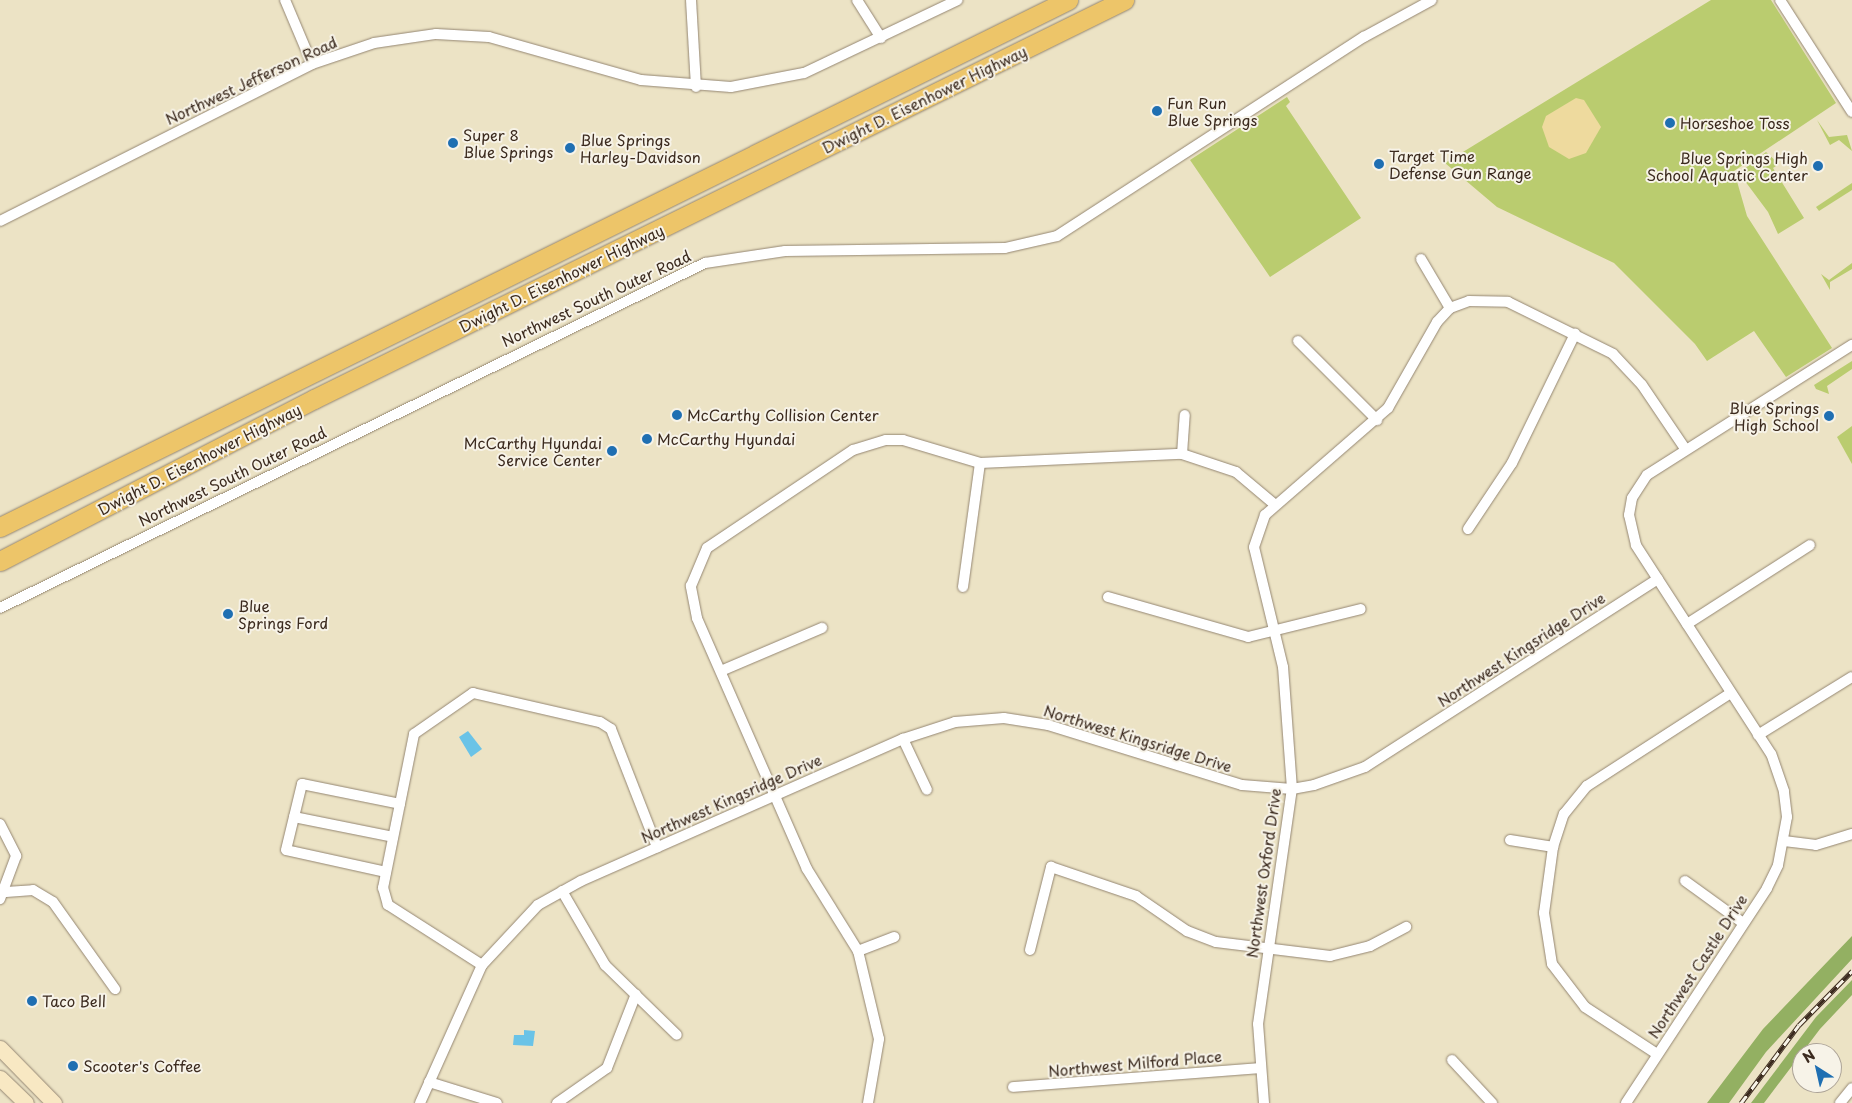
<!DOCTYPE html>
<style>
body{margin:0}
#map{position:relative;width:1852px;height:1103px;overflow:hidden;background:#ece3c5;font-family:"Playpen Sans",sans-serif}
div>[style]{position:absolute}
.green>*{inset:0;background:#bacc6f}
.forest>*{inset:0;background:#93b062}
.sand>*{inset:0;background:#eeda9e}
.water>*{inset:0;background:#6ac3e7}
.roads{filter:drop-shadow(0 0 1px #948672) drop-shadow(0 0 1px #948672)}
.minor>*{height:10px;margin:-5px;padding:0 5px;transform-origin:5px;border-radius:5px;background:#fff}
.secondary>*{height:15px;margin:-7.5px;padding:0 7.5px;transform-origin:7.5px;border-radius:7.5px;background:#f8e8c3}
.motorway>*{height:19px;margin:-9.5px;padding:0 9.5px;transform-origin:9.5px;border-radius:9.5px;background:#edc569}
.rail>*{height:5px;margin-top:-2.5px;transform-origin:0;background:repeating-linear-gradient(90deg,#f7f3e8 0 9px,#3b2a1e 0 18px);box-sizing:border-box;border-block:1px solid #3b2a1e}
.dots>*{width:14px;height:14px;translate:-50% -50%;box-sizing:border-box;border:2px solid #f7f3e8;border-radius:50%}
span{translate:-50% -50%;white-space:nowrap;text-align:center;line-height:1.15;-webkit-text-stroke:4px #f7f3e8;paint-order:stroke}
.street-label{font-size:15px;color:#3b2a1e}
.poi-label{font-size:15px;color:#3b2a1e}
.left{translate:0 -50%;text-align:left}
.right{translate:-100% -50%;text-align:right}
.north{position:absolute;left:1792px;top:1043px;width:50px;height:50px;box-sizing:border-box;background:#f7f3e8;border:1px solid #aca397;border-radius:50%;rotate:325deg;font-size:14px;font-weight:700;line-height:20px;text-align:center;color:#3b2a1e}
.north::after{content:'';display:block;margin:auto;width:18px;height:22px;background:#1f6fb2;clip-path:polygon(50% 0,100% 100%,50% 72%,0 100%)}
</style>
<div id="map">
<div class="green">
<div style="clip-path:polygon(1711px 0,1771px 0,1836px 103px,1734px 171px,1747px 216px,1832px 348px,1786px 377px,1754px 331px,1707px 361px,1695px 344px,1614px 263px,1497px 207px,1445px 163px)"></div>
<div style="clip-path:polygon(1287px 97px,1290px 102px,1286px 106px,1361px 218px,1270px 277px,1190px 160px)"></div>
<div style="clip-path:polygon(1817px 120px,1829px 137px,1847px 135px,1852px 151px,1839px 140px,1830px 145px)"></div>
<div style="clip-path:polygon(1766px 152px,1779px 164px,1773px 168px,1804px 218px,1778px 234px,1768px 212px,1739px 173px)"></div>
<div style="clip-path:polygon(1852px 183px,1852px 190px,1819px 211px,1816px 207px)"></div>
<div style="clip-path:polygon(1852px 263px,1852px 269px,1830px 282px,1830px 290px,1821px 274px,1829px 280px)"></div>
<div style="clip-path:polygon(1852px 361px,1852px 369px,1827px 386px,1829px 394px,1816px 389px,1814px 385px)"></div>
<div style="clip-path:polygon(1852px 426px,1852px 464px,1837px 437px)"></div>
</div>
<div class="forest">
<div style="clip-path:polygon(1852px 936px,1852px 959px,1766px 1052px,1729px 1103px,1707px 1103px,1763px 1029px)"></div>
<div style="clip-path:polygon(1852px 980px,1852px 995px,1820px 1029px,1764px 1103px,1751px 1103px,1816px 1017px)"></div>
</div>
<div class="sand">
<div style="clip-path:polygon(1576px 98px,1584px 100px,1601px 127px,1586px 153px,1569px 159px,1549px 147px,1542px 127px,1546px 116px)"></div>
</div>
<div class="water">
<div style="clip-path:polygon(468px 731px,482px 749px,471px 757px,459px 737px)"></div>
<div style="clip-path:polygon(524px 1030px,535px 1031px,533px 1046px,513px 1045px,514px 1035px,524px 1035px)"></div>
</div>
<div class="roads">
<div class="minor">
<div style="left:285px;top:0;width:69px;rotate:67.1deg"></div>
<div style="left:691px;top:0;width:87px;rotate:86.7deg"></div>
<div style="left:857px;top:0;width:45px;rotate:57.7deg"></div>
<div style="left:1780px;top:0;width:133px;rotate:57.3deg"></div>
<div style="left:0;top:221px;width:349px;rotate:-26.7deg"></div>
<div style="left:312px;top:64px;width:65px;rotate:-18.7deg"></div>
<div style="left:374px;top:43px;width:63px;rotate:-8.3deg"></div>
<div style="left:436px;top:34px;width:53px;rotate:3.2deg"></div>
<div style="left:489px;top:37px;width:158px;rotate:15.8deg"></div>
<div style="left:641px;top:80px;width:90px;rotate:4.4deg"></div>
<div style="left:731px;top:87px;width:74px;rotate:-10.9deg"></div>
<div style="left:804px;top:73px;width:170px;rotate:-25.4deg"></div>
<div style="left:1421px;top:259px;width:57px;rotate:59.4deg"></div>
<div style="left:1298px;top:341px;width:112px;rotate:45deg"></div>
<div style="left:1182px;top:454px;width:39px;rotate:-86deg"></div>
<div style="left:1468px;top:529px;width:79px;rotate:-56.3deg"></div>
<div style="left:1512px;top:463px;width:144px;rotate:-64deg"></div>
<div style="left:963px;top:587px;width:125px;rotate:-82.2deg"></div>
<div style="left:1108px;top:597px;width:146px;rotate:15.9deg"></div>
<div style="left:1248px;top:637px;width:116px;rotate:-13.9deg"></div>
<div style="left:0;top:608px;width:785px;rotate:-26.08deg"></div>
<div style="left:705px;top:263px;width:81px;rotate:-8.5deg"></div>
<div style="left:785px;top:251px;width:220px;rotate:-0.8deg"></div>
<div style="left:1005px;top:248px;width:53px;rotate:-13deg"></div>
<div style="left:1057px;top:236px;width:366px;rotate:-33deg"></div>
<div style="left:1364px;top:37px;width:77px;rotate:-28.6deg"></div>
<div style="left:1687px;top:624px;width:146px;rotate:-32.7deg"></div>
<div style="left:721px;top:671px;width:110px;rotate:-23.1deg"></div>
<div style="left:1758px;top:735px;width:110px;rotate:-31.7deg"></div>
<div style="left:903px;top:739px;width:56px;rotate:64.8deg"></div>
<div style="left:294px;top:817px;width:101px;rotate:11.4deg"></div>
<div style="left:0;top:824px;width:36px;rotate:63deg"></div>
<div style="left:16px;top:856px;width:46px;rotate:110.4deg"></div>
<div style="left:1510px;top:840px;width:44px;rotate:9.2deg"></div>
<div style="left:1784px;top:841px;width:32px;rotate:7deg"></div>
<div style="left:1816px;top:845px;width:38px;rotate:-17deg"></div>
<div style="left:386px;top:872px;width:102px;rotate:-167.6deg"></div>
<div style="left:286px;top:850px;width:68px;rotate:-76.4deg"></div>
<div style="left:302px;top:784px;width:100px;rotate:11.5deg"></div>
<div style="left:1685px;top:881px;width:72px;rotate:35.9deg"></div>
<div style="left:562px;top:891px;width:86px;rotate:59.8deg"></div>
<div style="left:605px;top:965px;width:100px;rotate:44.2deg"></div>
<div style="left:6px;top:892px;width:27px;rotate:-4deg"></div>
<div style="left:33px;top:890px;width:23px;rotate:31deg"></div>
<div style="left:53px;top:902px;width:107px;rotate:54.5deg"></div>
<div style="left:1030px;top:950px;width:86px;rotate:-75.8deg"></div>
<div style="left:1051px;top:867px;width:90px;rotate:18.8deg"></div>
<div style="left:1136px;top:896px;width:62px;rotate:34.5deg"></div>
<div style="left:1187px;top:931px;width:31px;rotate:21deg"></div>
<div style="left:1216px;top:942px;width:115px;rotate:7deg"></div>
<div style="left:1330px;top:956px;width:41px;rotate:-14deg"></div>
<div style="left:1370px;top:946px;width:41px;rotate:-27.8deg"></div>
<div style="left:858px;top:951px;width:39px;rotate:-21deg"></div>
<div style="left:482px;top:965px;width:112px;rotate:-147.4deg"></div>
<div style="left:388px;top:905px;width:18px;rotate:-106deg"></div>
<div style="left:383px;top:888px;width:157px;rotate:-78.6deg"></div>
<div style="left:414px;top:734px;width:72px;rotate:-34.8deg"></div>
<div style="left:473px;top:693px;width:130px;rotate:12.9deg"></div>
<div style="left:600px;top:722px;width:13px;rotate:32deg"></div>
<div style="left:611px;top:729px;width:127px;rotate:68.7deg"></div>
<div style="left:1657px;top:1054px;width:86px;rotate:-146.9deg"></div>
<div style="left:1585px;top:1007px;width:54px;rotate:-127.5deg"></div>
<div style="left:1552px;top:964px;width:52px;rotate:-98.9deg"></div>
<div style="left:1544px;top:913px;width:67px;rotate:-82.2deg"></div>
<div style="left:1553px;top:847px;width:35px;rotate:-72deg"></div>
<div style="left:1564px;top:814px;width:36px;rotate:-51deg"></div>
<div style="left:1587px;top:786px;width:171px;rotate:-32.9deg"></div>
<div style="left:1452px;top:1060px;width:59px;rotate:47.1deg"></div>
<div style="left:429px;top:1082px;width:71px;rotate:17.2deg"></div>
<div style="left:1013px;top:1087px;width:247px;rotate:-4.4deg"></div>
<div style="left:420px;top:1103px;width:151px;rotate:-65.8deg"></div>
<div style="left:482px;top:965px;width:82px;rotate:-47deg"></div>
<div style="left:538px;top:905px;width:49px;rotate:-29.2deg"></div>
<div style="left:581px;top:881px;width:352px;rotate:-23.8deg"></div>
<div style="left:903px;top:739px;width:55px;rotate:-18.1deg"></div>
<div style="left:955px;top:722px;width:49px;rotate:-4.7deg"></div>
<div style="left:1004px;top:718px;width:45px;rotate:9deg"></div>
<div style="left:1048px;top:725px;width:203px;rotate:17.2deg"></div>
<div style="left:1242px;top:785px;width:50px;rotate:4.6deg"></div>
<div style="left:1292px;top:789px;width:22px;rotate:-10deg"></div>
<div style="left:1314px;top:785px;width:54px;rotate:-19.4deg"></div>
<div style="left:1365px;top:767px;width:348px;rotate:-32.7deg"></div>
<div style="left:557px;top:1103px;width:61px;rotate:-35deg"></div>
<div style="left:607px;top:1068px;width:79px;rotate:-68.6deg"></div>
<div style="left:868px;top:1103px;width:65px;rotate:-80.2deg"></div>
<div style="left:879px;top:1039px;width:90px;rotate:-103.4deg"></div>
<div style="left:858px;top:951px;width:97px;rotate:-121.9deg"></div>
<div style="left:807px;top:869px;width:274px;rotate:-113.7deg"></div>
<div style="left:697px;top:618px;width:33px;rotate:-101deg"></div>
<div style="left:691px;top:586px;width:41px;rotate:-67.2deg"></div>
<div style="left:707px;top:548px;width:176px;rotate:-33.9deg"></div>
<div style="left:853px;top:450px;width:34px;rotate:-17deg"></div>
<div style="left:886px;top:440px;width:17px"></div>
<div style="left:903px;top:440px;width:80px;rotate:16.6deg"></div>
<div style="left:980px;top:463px;width:202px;rotate:-2.6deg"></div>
<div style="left:1182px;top:454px;width:57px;rotate:18.4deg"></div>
<div style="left:1236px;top:472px;width:48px;rotate:40deg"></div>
<div style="left:1264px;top:1103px;width:79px;rotate:-94.3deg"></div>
<div style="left:1258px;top:1024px;width:237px;rotate:-81.8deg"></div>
<div style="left:1292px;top:789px;width:122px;rotate:-94.2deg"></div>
<div style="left:1283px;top:667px;width:123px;rotate:-103.6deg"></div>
<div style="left:1254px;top:547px;width:34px;rotate:-71deg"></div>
<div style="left:1265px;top:515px;width:163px;rotate:-41deg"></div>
<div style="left:1388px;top:408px;width:99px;rotate:-60.3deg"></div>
<div style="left:1437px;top:322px;width:19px;rotate:-47deg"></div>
<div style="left:1450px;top:308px;width:20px;rotate:-20deg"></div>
<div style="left:1469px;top:301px;width:39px;rotate:1deg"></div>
<div style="left:1508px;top:302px;width:117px;rotate:26.3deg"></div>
<div style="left:1613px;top:354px;width:42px;rotate:46.9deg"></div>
<div style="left:1642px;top:385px;width:78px;rotate:55.9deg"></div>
<div style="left:1626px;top:1103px;width:257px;rotate:-56.7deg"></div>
<div style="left:1767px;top:888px;width:25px;rotate:-64deg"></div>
<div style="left:1778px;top:865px;width:49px;rotate:-79.4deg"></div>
<div style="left:1787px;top:817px;width:26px;rotate:-97deg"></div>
<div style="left:1784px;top:791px;width:39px;rotate:-109deg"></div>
<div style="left:1771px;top:754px;width:249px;rotate:-122.9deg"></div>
<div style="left:1636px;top:545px;width:31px;rotate:-103deg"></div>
<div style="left:1629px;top:515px;width:17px;rotate:-80deg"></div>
<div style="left:1632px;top:498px;width:27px;rotate:-57deg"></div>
<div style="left:1647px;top:475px;width:243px;rotate:-32.4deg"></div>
<div style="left:1840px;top:1103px;width:19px;rotate:-51deg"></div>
</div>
<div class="secondary">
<div style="left:0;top:1048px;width:77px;rotate:45.5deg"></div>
<div style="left:0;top:1078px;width:36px;rotate:44deg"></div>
</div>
<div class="motorway">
<div style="left:0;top:527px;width:1191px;rotate:-26.26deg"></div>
<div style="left:0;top:561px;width:353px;rotate:-27.3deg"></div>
<div style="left:314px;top:399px;width:903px;rotate:-26.22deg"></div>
</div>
</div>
<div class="rail">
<div style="left:1741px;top:1103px;width:97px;rotate:-53.4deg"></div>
<div style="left:1799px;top:1025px;width:76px;rotate:-45.5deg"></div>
</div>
<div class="dots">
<div style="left:1157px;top:111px;background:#1f6fb2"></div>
<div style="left:1670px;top:123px;background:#1f6fb2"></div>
<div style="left:453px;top:143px;background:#1f6fb2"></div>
<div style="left:570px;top:148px;background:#1f6fb2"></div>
<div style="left:1379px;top:164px;background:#1f6fb2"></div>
<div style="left:1818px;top:166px;background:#1f6fb2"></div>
<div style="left:677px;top:415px;background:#1f6fb2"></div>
<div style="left:1829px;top:416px;background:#1f6fb2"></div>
<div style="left:647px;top:439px;background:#1f6fb2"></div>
<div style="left:612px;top:451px;background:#1f6fb2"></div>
<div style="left:228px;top:614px;background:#1f6fb2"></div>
<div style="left:32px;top:1001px;background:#1f6fb2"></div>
<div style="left:73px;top:1066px;background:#1f6fb2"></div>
</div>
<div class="street-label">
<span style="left:251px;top:80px;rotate:-25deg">Northwest Jefferson Road</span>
<span style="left:924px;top:99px;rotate:-26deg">Dwight D. Eisenhower Highway</span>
<span style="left:561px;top:278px;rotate:-26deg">Dwight D. Eisenhower Highway</span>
<span style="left:596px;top:298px;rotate:-25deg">Northwest South Outer Road</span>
<span style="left:199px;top:459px;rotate:-27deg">Dwight D. Eisenhower Highway</span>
<span style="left:232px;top:476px;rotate:-26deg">Northwest South Outer Road</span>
<span style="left:1521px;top:649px;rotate:-33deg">Northwest Kingsridge Drive</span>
<span style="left:1138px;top:738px;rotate:17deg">Northwest Kingsridge Drive</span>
<span style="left:731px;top:798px;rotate:-24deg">Northwest Kingsridge Drive</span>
<span style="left:1263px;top:873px;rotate:-82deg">Northwest Oxford Drive</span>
<span style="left:1697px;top:966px;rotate:-57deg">Northwest Castle Drive</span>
<span style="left:1135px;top:1063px;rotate:-5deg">Northwest Milford Place</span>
</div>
<div class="poi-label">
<span class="left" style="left:1167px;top:111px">Fun Run<br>Blue Springs</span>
<span class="left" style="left:1680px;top:123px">Horseshoe Toss</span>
<span class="left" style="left:463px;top:143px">Super 8<br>Blue Springs</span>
<span class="left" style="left:580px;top:148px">Blue Springs<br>Harley-Davidson</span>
<span class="left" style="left:1389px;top:164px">Target Time<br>Defense Gun Range</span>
<span class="right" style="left:1808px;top:166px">Blue Springs High<br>School Aquatic Center</span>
<span class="right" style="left:1819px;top:416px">Blue Springs<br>High School</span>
<span class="left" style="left:687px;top:415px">McCarthy Collision Center</span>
<span class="left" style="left:657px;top:439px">McCarthy Hyundai</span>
<span class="right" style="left:602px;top:451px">McCarthy Hyundai<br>Service Center</span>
<span class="left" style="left:238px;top:614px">Blue<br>Springs Ford</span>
<span class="left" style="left:42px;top:1001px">Taco Bell</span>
<span class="left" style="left:83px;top:1066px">Scooter's Coffee</span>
</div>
<div class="north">N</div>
</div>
